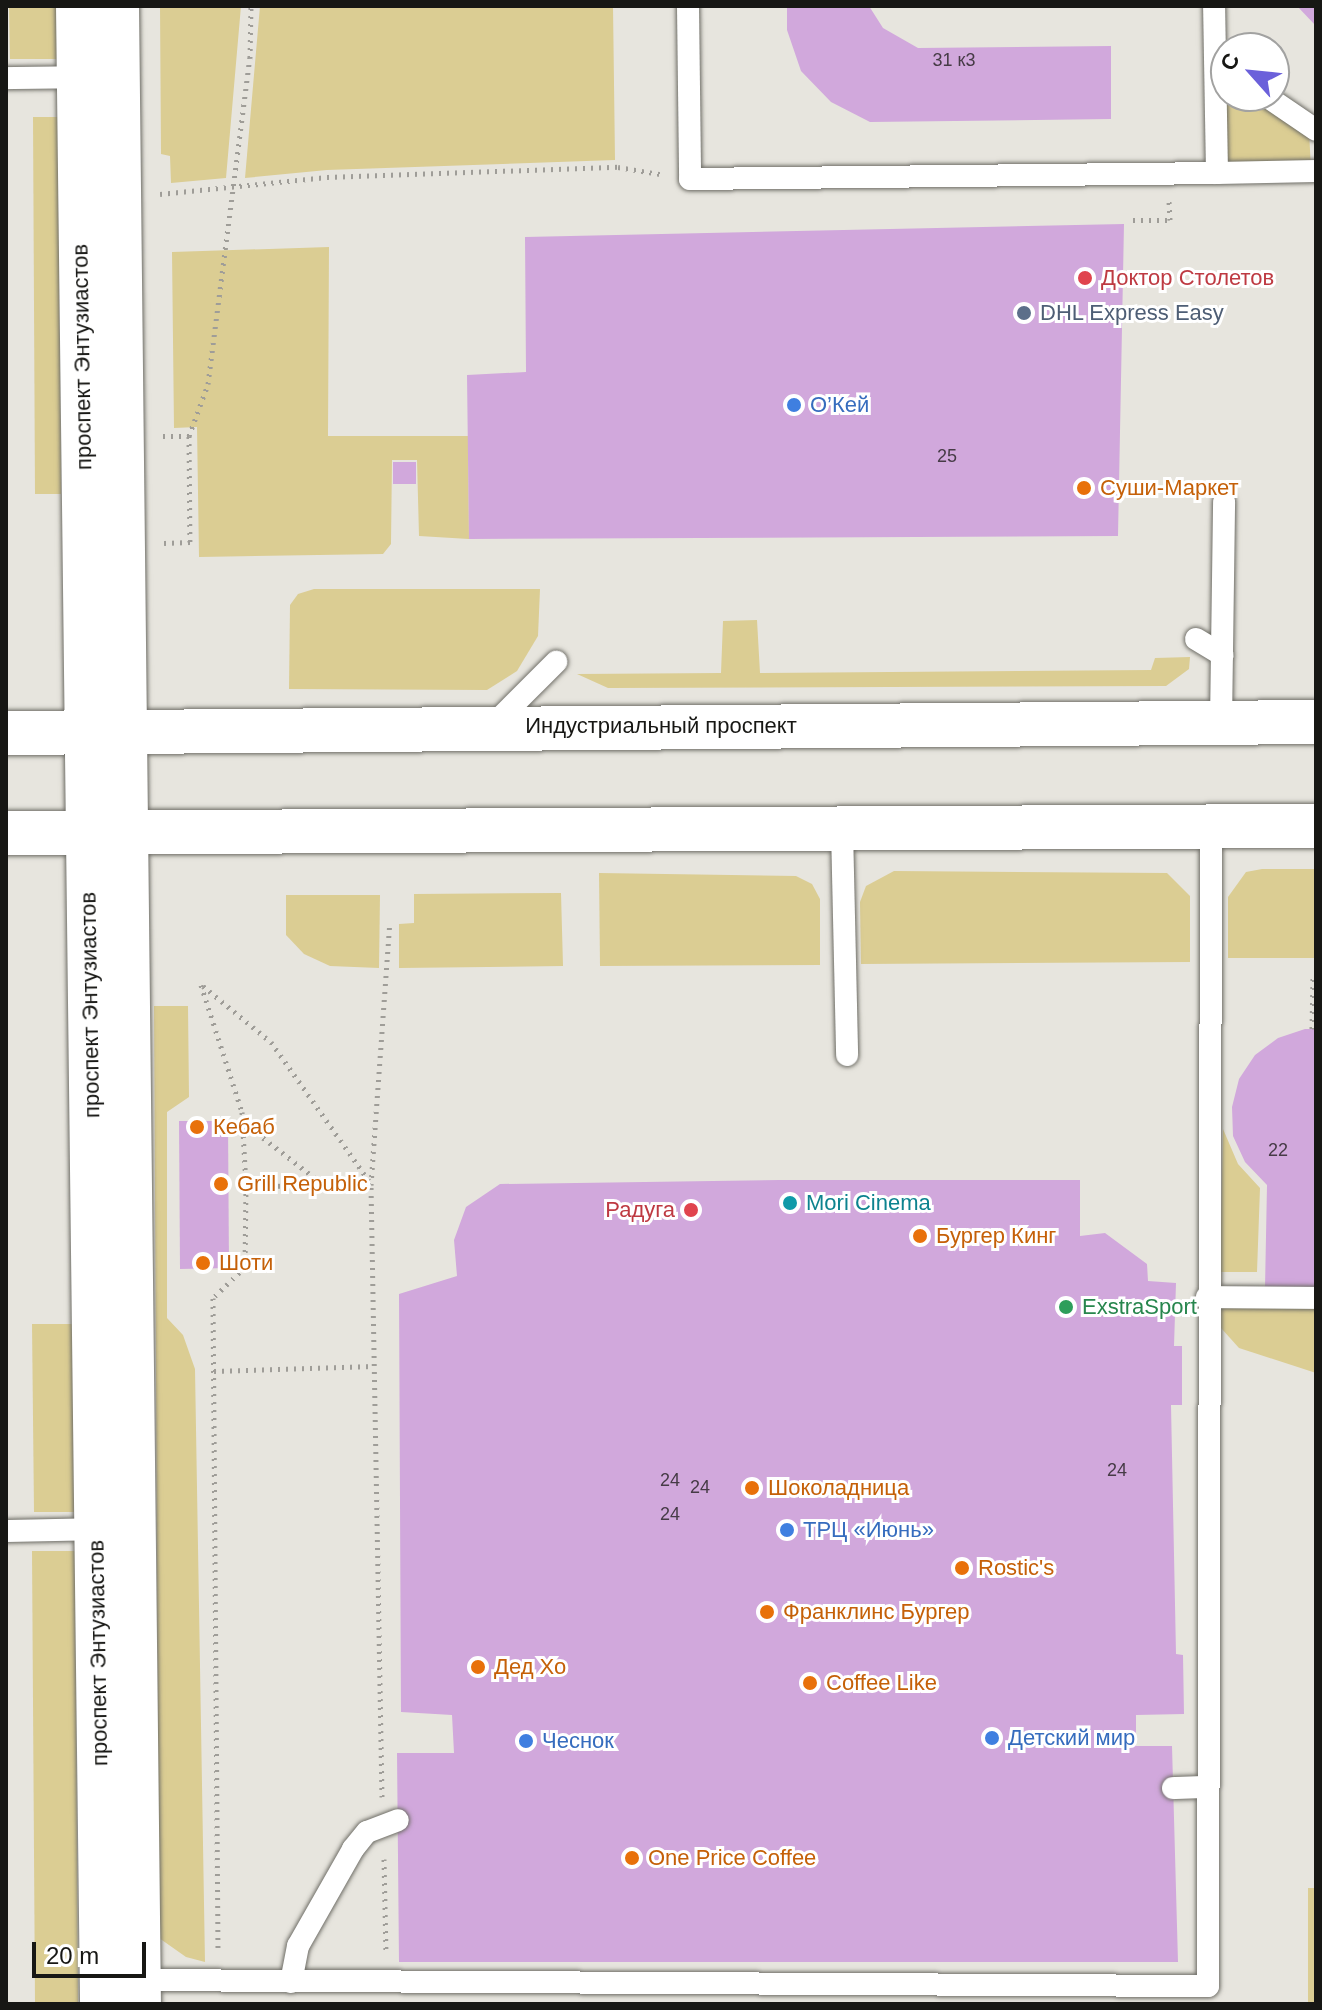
<!DOCTYPE html>
<meta charset="utf-8">
<style>
body{margin:0}
#map{position:relative;width:1322px;height:2010px;overflow:hidden;background:#e7e5de;font-family:Arial,sans-serif}
div>[style]{position:absolute}
.green>*{inset:0;background:#dbcd93}
.building>*{inset:0;background:#d1a8dc}
.path>*{height:5px;margin-top:-2.5px;transform-origin:0;background:repeating-linear-gradient(90deg,#9f9d98 0 2px,transparent 0 8px)}
.roads{filter:drop-shadow(0 0 2px #6f6e67) drop-shadow(0 0 2px #6f6e67)}
.service>*{height:22px;margin:-11px;padding:0 11px;transform-origin:11px;border-radius:11px;background:#fff}
.tertiary>*{height:44px;margin:-22px;padding:0 22px;transform-origin:22px;border-radius:22px;background:#fff}
.primary>*{height:44px;margin:-22px;padding:0 22px;transform-origin:22px;border-radius:22px;background:#fff}
.dots>*{width:22px;height:22px;translate:-50% -50%;box-sizing:border-box;border:4px solid #fff;border-radius:50%}
span{translate:-50% -50%;white-space:nowrap;text-align:center;line-height:1.15;-webkit-text-stroke:6px #fff;paint-order:stroke}
.number-label{font-size:18px;color:#463b46}
.number-label span{-webkit-text-stroke-width:0}
.health-label{font-size:22px;color:#be3a42}
.left{translate:0 -50%;text-align:left}
.right{translate:-100% -50%;text-align:right}
.service-label{font-size:22px;color:#4e5e75}
.street-label{font-size:22px;color:#171714}
.shop-label{font-size:22px;color:#366cbe}
.food-label{font-size:22px;color:#c56008}
.culture-label{font-size:22px;color:#0d838f}
.leisure-label{font-size:22px;color:#27864d}
.frame{position:absolute;inset:0;border:8px solid #171714;pointer-events:none}
.north{position:absolute;left:1210px;top:32px;width:80px;height:80px;box-sizing:border-box;background:#fff;border:2px solid #a2a2a1;border-radius:50%;rotate:297deg;font-size:22px;font-weight:700;line-height:32px;text-align:center;color:#171714}
.north::after{content:'';display:block;margin:auto;width:28px;height:36px;background:#6b60da;clip-path:polygon(50% 0,100% 100%,50% 72%,0 100%)}
.scale{position:absolute;left:32px;top:1942px;width:114px;height:36px;box-sizing:border-box;border:4px solid #171714;border-top:0;padding-left:10px;font-size:24px;line-height:28px;white-space:nowrap;color:#171714;-webkit-text-stroke:6px #fff;paint-order:stroke}
</style>
<div id="map">
<div class="green">
<div style="clip-path:polygon(9px 6px,58px 6px,58px 59px,10px 59px)"></div>
<div style="clip-path:polygon(160px 6px,241px 6px,226px 178px,171px 183px,170px 156px,161px 154px)"></div>
<div style="clip-path:polygon(260px 6px,613px 6px,615px 160px,327px 170px,245px 178px)"></div>
<div style="clip-path:polygon(1226px 96px,1266px 96px,1309px 130px,1311px 171px,1217px 173px)"></div>
<div style="clip-path:polygon(33px 117px,58px 117px,61px 494px,35px 494px)"></div>
<div style="clip-path:polygon(329px 247px,328px 436px,468px 436px,469px 539px,419px 536px,417px 460px,392px 460px,391px 544px,383px 554px,199px 557px,197px 427px,174px 428px,172px 252px)"></div>
<div style="clip-path:polygon(314px 589px,540px 589px,538px 636px,517px 671px,487px 690px,289px 689px,290px 605px,298px 594px)"></div>
<div style="clip-path:polygon(757px 620px,760px 673px,1151px 670px,1155px 658px,1190px 657px,1189px 669px,1166px 686px,608px 688px,577px 674px,721px 673px,723px 621px)"></div>
<div style="clip-path:polygon(1262px 869px,1316px 869px,1316px 958px,1228px 958px,1228px 897px,1246px 872px)"></div>
<div style="clip-path:polygon(894px 871px,1167px 873px,1190px 896px,1190px 962px,861px 964px,860px 902px,866px 886px)"></div>
<div style="clip-path:polygon(599px 873px,796px 876px,812px 884px,820px 899px,820px 965px,600px 966px)"></div>
<div style="clip-path:polygon(561px 893px,563px 966px,399px 968px,399px 924px,414px 923px,414px 894px)"></div>
<div style="clip-path:polygon(286px 895px,380px 895px,379px 968px,330px 966px,304px 954px,286px 935px)"></div>
<div style="clip-path:polygon(154px 1006px,188px 1006px,189px 1097px,167px 1112px,167px 1318px,183px 1335px,195px 1369px,205px 1962px,186px 1957px,159px 1938px)"></div>
<div style="clip-path:polygon(1223px 1129px,1238px 1164px,1260px 1188px,1257px 1272px,1220px 1272px)"></div>
<div style="clip-path:polygon(1219px 1306px,1316px 1307px,1316px 1373px,1239px 1348px,1221px 1328px)"></div>
<div style="clip-path:polygon(32px 1324px,73px 1324px,74px 1512px,34px 1512px)"></div>
<div style="clip-path:polygon(32px 1551px,75px 1551px,78px 2004px,35px 2004px)"></div>
<div style="clip-path:polygon(1308px 1888px,1316px 1888px,1316px 2004px,1308px 2004px)"></div>
</div>
<div class="building">
<div style="clip-path:polygon(787px 6px,869px 6px,883px 28px,918px 48px,1111px 46px,1111px 119px,870px 122px,831px 102px,801px 71px,787px 30px)"></div>
<div style="clip-path:polygon(1297px 6px,1316px 6px,1316px 26px)"></div>
<div style="clip-path:polygon(1124px 224px,1118px 536px,469px 539px,467px 375px,526px 372px,525px 237px)"></div>
<div style="clip-path:polygon(393px 462px,416px 462px,416px 484px,393px 484px)"></div>
<div style="clip-path:polygon(1305px 1029px,1316px 1029px,1316px 1289px,1265px 1288px,1267px 1185px,1245px 1162px,1233px 1136px,1232px 1107px,1239px 1079px,1255px 1055px,1278px 1038px)"></div>
<div style="clip-path:polygon(179px 1121px,228px 1121px,229px 1268px,180px 1269px)"></div>
<div style="clip-path:polygon(780px 1180px,1080px 1180px,1080px 1236px,1105px 1233px,1147px 1264px,1148px 1281px,1176px 1283px,1174px 1346px,1182px 1346px,1182px 1405px,1171px 1405px,1176px 1654px,1183px 1655px,1184px 1714px,1136px 1715px,1136px 1746px,1172px 1746px,1178px 1962px,399px 1962px,397px 1753px,454px 1753px,452px 1715px,401px 1712px,399px 1294px,457px 1276px,454px 1240px,466px 1207px,500px 1184px)"></div>
</div>
<div class="path">
<div style="left:160px;top:194px;width:168px;rotate:-5.8deg"></div>
<div style="left:327px;top:177px;width:291px;rotate:-2deg"></div>
<div style="left:618px;top:167px;width:43px;rotate:9.5deg"></div>
<div style="left:1133px;top:220px;width:37px"></div>
<div style="left:1170px;top:220px;width:19px;rotate:-93deg"></div>
<div style="left:163px;top:436px;width:26px"></div>
<div style="left:189px;top:436px;width:106px;rotate:89.5deg"></div>
<div style="left:190px;top:542px;width:26px;rotate:178deg"></div>
<div style="left:189px;top:436px;width:55px;rotate:-69.9deg"></div>
<div style="left:208px;top:384px;width:329px;rotate:-82.7deg"></div>
<div style="left:250px;top:58px;width:52px;rotate:-88.9deg"></div>
<div style="left:201px;top:985px;width:133px;rotate:72.1deg"></div>
<div style="left:242px;top:1112px;width:74px;rotate:86.9deg"></div>
<div style="left:246px;top:1186px;width:81px;rotate:90.7deg"></div>
<div style="left:245px;top:1267px;width:45px;rotate:135.9deg"></div>
<div style="left:213px;top:1298px;width:654px;rotate:89.56deg"></div>
<div style="left:203px;top:986px;width:88px;rotate:39.5deg"></div>
<div style="left:271px;top:1042px;width:174px;rotate:54.8deg"></div>
<div style="left:1312px;top:1029px;width:51px;rotate:-88.9deg"></div>
<div style="left:244px;top:1123px;width:101px;rotate:37.8deg"></div>
<div style="left:246px;top:1186px;width:124px;rotate:-0.5deg"></div>
<div style="left:214px;top:1371px;width:160px;rotate:-1.8deg"></div>
<div style="left:382px;top:1797px;width:612px;rotate:-91.03deg"></div>
<div style="left:371px;top:1185px;width:264px;rotate:-85.9deg"></div>
<div style="left:384px;top:1859px;width:94px;rotate:88.8deg"></div>
</div>
<div class="roads">
<div class="service">
<div style="left:688px;top:6px;width:173px;rotate:89.3deg"></div>
<div style="left:690px;top:179px;width:527px;rotate:-0.65deg"></div>
<div style="left:1217px;top:173px;width:167px;rotate:-91deg"></div>
<div style="left:6px;top:78px;width:79px;rotate:-0.7deg"></div>
<div style="left:1266px;top:96px;width:60px;rotate:34.2deg"></div>
<div style="left:1217px;top:173px;width:99px;rotate:-1.2deg"></div>
<div style="left:1196px;top:639px;width:31px;rotate:31deg"></div>
<div style="left:1221px;top:723px;width:221px;rotate:-89.2deg"></div>
<div style="left:492px;top:726px;width:91px;rotate:-45deg"></div>
<div style="left:842px;top:829px;width:226px;rotate:88.7deg"></div>
<div style="left:1207px;top:1297px;width:109px;rotate:0.5deg"></div>
<div style="left:6px;top:1531px;width:99px;rotate:-1.2deg"></div>
<div style="left:1173px;top:1788px;width:33px;rotate:-2deg"></div>
<div style="left:131px;top:1980px;width:1077px;rotate:0.32deg"></div>
<div style="left:1208px;top:1986px;width:1160px;rotate:-89.85deg"></div>
<div style="left:291px;top:1982px;width:37px;rotate:-79deg"></div>
<div style="left:298px;top:1946px;width:112px;rotate:-60.4deg"></div>
<div style="left:353px;top:1849px;width:22px;rotate:-51deg"></div>
<div style="left:367px;top:1832px;width:33px;rotate:-21deg"></div>
</div>
<div class="tertiary">
<div style="left:78px;top:6px;width:1998px;rotate:89.31deg"></div>
<div style="left:117px;top:6px;width:1998px;rotate:89.37deg"></div>
</div>
<div class="primary">
<div style="left:6px;top:733px;width:1310px;rotate:-0.48deg"></div>
<div style="left:6px;top:833px;width:1310px;rotate:-0.31deg"></div>
</div>
</div>
<div class="dots">
<div style="left:1085px;top:278px;background:#e0444e"></div>
<div style="left:1024px;top:313px;background:#5c6f8a"></div>
<div style="left:794px;top:405px;background:#3f7fe0"></div>
<div style="left:1084px;top:488px;background:#e8710a"></div>
<div style="left:197px;top:1127px;background:#e8710a"></div>
<div style="left:221px;top:1184px;background:#e8710a"></div>
<div style="left:790px;top:1203px;background:#0f9aa8"></div>
<div style="left:691px;top:1210px;background:#e0444e"></div>
<div style="left:920px;top:1236px;background:#e8710a"></div>
<div style="left:203px;top:1263px;background:#e8710a"></div>
<div style="left:1066px;top:1307px;background:#2e9e5b"></div>
<div style="left:752px;top:1488px;background:#e8710a"></div>
<div style="left:787px;top:1530px;background:#3f7fe0"></div>
<div style="left:962px;top:1568px;background:#e8710a"></div>
<div style="left:767px;top:1612px;background:#e8710a"></div>
<div style="left:478px;top:1667px;background:#e8710a"></div>
<div style="left:810px;top:1683px;background:#e8710a"></div>
<div style="left:992px;top:1738px;background:#3f7fe0"></div>
<div style="left:526px;top:1741px;background:#3f7fe0"></div>
<div style="left:632px;top:1858px;background:#e8710a"></div>
</div>
<div class="number-label">
<span style="left:954px;top:60px">31 к3</span>
<span style="left:947px;top:456px">25</span>
<span style="left:1278px;top:1150px">22</span>
<span style="left:1117px;top:1470px">24</span>
<span style="left:670px;top:1480px">24</span>
<span style="left:700px;top:1487px">24</span>
<span style="left:670px;top:1514px">24</span>
</div>
<div class="health-label">
<span class="left" style="left:1101px;top:278px">Доктор Столетов</span>
<span class="right" style="left:675px;top:1210px">Радуга</span>
</div>
<div class="service-label">
<span class="left" style="left:1040px;top:313px">DHL Express Easy</span>
</div>
<div class="street-label">
<span style="left:82px;top:357px;rotate:-91deg">проспект Энтузиастов</span>
<span style="left:661px;top:726px">Индустриальный проспект</span>
<span style="left:90px;top:1005px;rotate:-91deg">проспект Энтузиастов</span>
<span style="left:98px;top:1653px;rotate:-91deg">проспект Энтузиастов</span>
</div>
<div class="shop-label">
<span class="left" style="left:810px;top:405px">О’Кей</span>
<span class="left" style="left:803px;top:1530px">ТРЦ «Июнь»</span>
<span class="left" style="left:1008px;top:1738px">Детский мир</span>
<span class="left" style="left:542px;top:1741px">Чеснок</span>
</div>
<div class="food-label">
<span class="left" style="left:1100px;top:488px">Суши-Маркет</span>
<span class="left" style="left:213px;top:1127px">Кебаб</span>
<span class="left" style="left:237px;top:1184px">Grill Republic</span>
<span class="left" style="left:936px;top:1236px">Бургер Кинг</span>
<span class="left" style="left:219px;top:1263px">Шоти</span>
<span class="left" style="left:768px;top:1488px">Шоколадница</span>
<span class="left" style="left:978px;top:1568px">Rostic's</span>
<span class="left" style="left:783px;top:1612px">Франклинс Бургер</span>
<span class="left" style="left:494px;top:1667px">Дед Хо</span>
<span class="left" style="left:826px;top:1683px">Coffee Like</span>
<span class="left" style="left:648px;top:1858px">One Price Coffee</span>
</div>
<div class="culture-label">
<span class="left" style="left:806px;top:1203px">Mori Cinema</span>
</div>
<div class="leisure-label">
<span class="left" style="left:1082px;top:1307px">ExstraSport</span>
</div>
<div class="frame"></div>
<div class="north">С</div>
<div class="scale">20 m</div>
</div>
